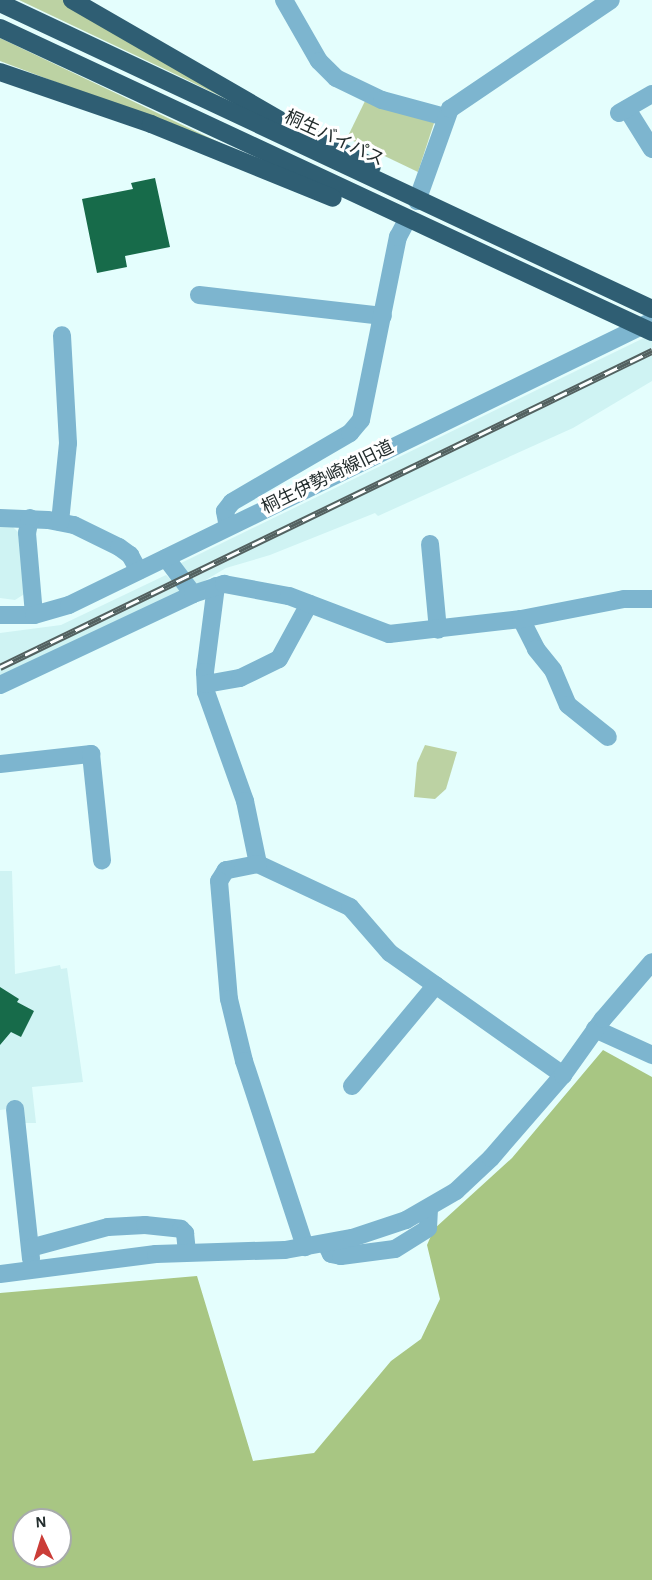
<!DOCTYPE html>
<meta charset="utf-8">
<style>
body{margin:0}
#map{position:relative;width:652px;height:1580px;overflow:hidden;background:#e4fefd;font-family:"Alegreya Sans","Noto Sans JP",sans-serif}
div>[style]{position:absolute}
.built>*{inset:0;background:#cff3f3}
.green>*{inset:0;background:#bcd2a3}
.forest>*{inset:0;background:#a8c683}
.building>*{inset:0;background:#176b4a}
.minor>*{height:18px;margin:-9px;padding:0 9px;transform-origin:9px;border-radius:9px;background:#7db5cf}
.highway>*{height:18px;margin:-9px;padding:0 9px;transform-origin:9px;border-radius:9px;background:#2f5e73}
.rail>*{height:7px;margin-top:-3.5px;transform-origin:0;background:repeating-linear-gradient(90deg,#fff 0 14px,#536160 0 28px);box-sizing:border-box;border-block:2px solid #536160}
span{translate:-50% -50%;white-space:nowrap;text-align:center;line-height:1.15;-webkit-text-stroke:6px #fff;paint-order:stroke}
.street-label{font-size:18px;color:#242e2e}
.north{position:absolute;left:12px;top:1508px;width:60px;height:60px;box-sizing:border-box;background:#fff;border:2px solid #a7abab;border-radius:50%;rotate:356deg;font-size:16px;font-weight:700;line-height:24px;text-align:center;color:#242e2e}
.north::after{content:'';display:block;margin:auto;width:21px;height:27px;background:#cb3d38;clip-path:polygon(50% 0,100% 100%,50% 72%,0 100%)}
</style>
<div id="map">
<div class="built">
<div style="clip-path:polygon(652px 334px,652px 381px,573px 428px,378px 516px,375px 513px,270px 555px,226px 568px,199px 584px,193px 583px,179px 564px)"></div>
<div style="clip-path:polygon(10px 524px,19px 533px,26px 593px,15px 600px,0 598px,0 525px)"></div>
<div style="clip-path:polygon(166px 575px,182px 591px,0 677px,0 633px,61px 625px)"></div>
<div style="clip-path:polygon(0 871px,12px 871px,15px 974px,60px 965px,61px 969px,67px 968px,83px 1082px,32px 1087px,36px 1123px,24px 1123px,8px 1109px,0 1110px)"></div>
</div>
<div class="green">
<div style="clip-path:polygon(19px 0,63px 0,251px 111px,177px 75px)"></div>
<div style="clip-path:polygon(0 38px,233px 149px,0 61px)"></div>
<div style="clip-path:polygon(366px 99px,434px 123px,418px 172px,347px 138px)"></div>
<div style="clip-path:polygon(425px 745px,457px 752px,446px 789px,435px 799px,414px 797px,417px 763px)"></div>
</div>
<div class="forest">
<div style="clip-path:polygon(evenodd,603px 1050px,652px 1077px,652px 1580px,0 1580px,0 1293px,197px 1276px,253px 1461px,314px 1453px,391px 1361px,421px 1339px,440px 1299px,427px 1245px,434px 1229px,512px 1158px,603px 1050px,24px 1520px,60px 1520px,60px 1556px,24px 1556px,24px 1520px)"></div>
</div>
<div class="building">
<div style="clip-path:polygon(155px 178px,170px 247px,125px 256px,127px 267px,97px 273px,82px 199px,133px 189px,131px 183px)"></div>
<div style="clip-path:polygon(0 987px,19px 999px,17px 1002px,34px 1011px,21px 1037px,11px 1032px,0 1045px)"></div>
</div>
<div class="minor">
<div style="left:284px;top:0;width:70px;rotate:60.2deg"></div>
<div style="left:319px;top:61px;width:24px;rotate:45deg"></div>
<div style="left:336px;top:78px;width:51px;rotate:25.6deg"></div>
<div style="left:382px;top:100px;width:65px;rotate:15.1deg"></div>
<div style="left:627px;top:109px;width:47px;rotate:58deg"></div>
<div style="left:619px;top:113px;width:38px;rotate:-30deg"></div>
<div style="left:417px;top:201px;width:98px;rotate:-70.3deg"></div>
<div style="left:450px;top:109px;width:194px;rotate:-34.1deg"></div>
<div style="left:199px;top:295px;width:185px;rotate:6.5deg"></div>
<div style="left:0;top:518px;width:48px;rotate:2.4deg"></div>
<div style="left:48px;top:520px;width:26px;rotate:11deg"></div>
<div style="left:74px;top:525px;width:50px;rotate:26.1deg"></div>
<div style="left:119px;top:547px;width:14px;rotate:36deg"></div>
<div style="left:130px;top:555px;width:18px;rotate:61deg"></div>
<div style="left:30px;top:518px;width:15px;rotate:101deg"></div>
<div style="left:27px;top:533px;width:82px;rotate:85.1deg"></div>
<div style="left:60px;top:522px;width:79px;rotate:-84.2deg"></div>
<div style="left:68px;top:443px;width:108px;rotate:-93.2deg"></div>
<div style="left:228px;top:527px;width:16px;rotate:-101deg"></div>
<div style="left:225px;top:511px;width:11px;rotate:-52deg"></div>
<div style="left:232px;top:502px;width:137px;rotate:-30.3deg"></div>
<div style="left:350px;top:433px;width:17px;rotate:-50deg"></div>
<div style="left:361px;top:420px;width:187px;rotate:-78.6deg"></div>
<div style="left:398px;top:237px;width:19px;rotate:-62deg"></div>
<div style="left:430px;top:544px;width:86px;rotate:84.7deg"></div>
<div style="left:166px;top:558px;width:45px;rotate:53.1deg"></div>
<div style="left:216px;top:586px;width:87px;rotate:97.3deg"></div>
<div style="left:205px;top:672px;width:20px;rotate:87deg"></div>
<div style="left:206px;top:692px;width:116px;rotate:70.3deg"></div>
<div style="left:245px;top:801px;width:64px;rotate:78.3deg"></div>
<div style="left:258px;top:864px;width:102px;rotate:25.1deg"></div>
<div style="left:350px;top:907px;width:61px;rotate:49deg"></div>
<div style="left:390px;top:953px;width:212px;rotate:35.2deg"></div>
<div style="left:0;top:615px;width:34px"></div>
<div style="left:34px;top:615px;width:36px;rotate:-16deg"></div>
<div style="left:69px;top:605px;width:648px;rotate:-25.97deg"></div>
<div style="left:521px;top:619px;width:34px;rotate:63deg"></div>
<div style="left:536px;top:649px;width:27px;rotate:51deg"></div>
<div style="left:553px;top:670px;width:38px;rotate:67deg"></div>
<div style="left:568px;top:705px;width:51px;rotate:38.7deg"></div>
<div style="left:206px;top:684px;width:35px;rotate:-10deg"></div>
<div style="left:240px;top:678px;width:43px;rotate:-26deg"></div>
<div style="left:279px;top:659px;width:63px;rotate:-61.4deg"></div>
<div style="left:0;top:685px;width:213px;rotate:-25.2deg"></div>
<div style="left:193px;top:594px;width:33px;rotate:-18deg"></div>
<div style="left:224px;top:584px;width:66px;rotate:10.5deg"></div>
<div style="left:289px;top:596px;width:107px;rotate:20.8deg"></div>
<div style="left:389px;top:634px;width:133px;rotate:-6.5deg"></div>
<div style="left:521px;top:619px;width:105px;rotate:-11deg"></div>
<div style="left:624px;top:599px;width:28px"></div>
<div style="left:0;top:764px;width:92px;rotate:-6.3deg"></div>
<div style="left:91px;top:754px;width:107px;rotate:84.1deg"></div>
<div style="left:258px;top:864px;width:33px;rotate:169deg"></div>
<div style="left:226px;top:870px;width:13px;rotate:122deg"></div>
<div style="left:219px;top:881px;width:118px;rotate:85.2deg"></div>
<div style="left:229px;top:999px;width:64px;rotate:76.4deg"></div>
<div style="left:244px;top:1061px;width:196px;rotate:71.8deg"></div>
<div style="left:595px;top:1029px;width:63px;rotate:24.5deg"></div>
<div style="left:352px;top:1086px;width:131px;rotate:-50.3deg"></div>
<div style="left:15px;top:1109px;width:151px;rotate:83.9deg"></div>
<div style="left:326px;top:1244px;width:11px;rotate:63deg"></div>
<div style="left:331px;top:1254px;width:10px;rotate:11deg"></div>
<div style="left:341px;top:1256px;width:54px;rotate:-7.4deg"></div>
<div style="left:395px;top:1249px;width:39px;rotate:-32deg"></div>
<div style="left:428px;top:1228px;width:20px;rotate:-87deg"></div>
<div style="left:30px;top:1248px;width:81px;rotate:-15.1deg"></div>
<div style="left:108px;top:1227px;width:37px;rotate:-3deg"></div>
<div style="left:145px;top:1225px;width:36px;rotate:6deg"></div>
<div style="left:181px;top:1229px;width:6px;rotate:45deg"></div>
<div style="left:185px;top:1233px;width:19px;rotate:84deg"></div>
<div style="left:0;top:1274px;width:157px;rotate:-7.3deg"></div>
<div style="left:156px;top:1254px;width:129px;rotate:-1.8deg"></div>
<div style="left:285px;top:1250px;width:68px;rotate:-10.2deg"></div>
<div style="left:352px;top:1238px;width:57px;rotate:-18.4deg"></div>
<div style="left:406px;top:1220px;width:58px;rotate:-30.1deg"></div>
<div style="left:456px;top:1191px;width:48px;rotate:-43.3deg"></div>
<div style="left:491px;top:1158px;width:110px;rotate:-49.1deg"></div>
<div style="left:563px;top:1075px;width:69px;rotate:-54.5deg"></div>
<div style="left:603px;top:1019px;width:75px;rotate:-49.3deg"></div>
</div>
<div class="highway">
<div style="left:72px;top:0;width:270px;rotate:30deg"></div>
<div style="left:306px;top:135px;width:73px;rotate:25.2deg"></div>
<div style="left:0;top:3px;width:720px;rotate:25.14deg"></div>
<div style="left:0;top:28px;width:719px;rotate:25deg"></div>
<div style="left:0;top:72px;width:160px;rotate:19deg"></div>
<div style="left:151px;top:124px;width:196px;rotate:22.1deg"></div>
</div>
<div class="rail">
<div style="left:0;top:667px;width:725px;rotate:-25.86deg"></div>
</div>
<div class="street-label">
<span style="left:334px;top:139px;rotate:25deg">桐生バイパス</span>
<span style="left:328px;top:478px;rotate:-26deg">桐生伊勢崎線旧道</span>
</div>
<div class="north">N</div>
</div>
